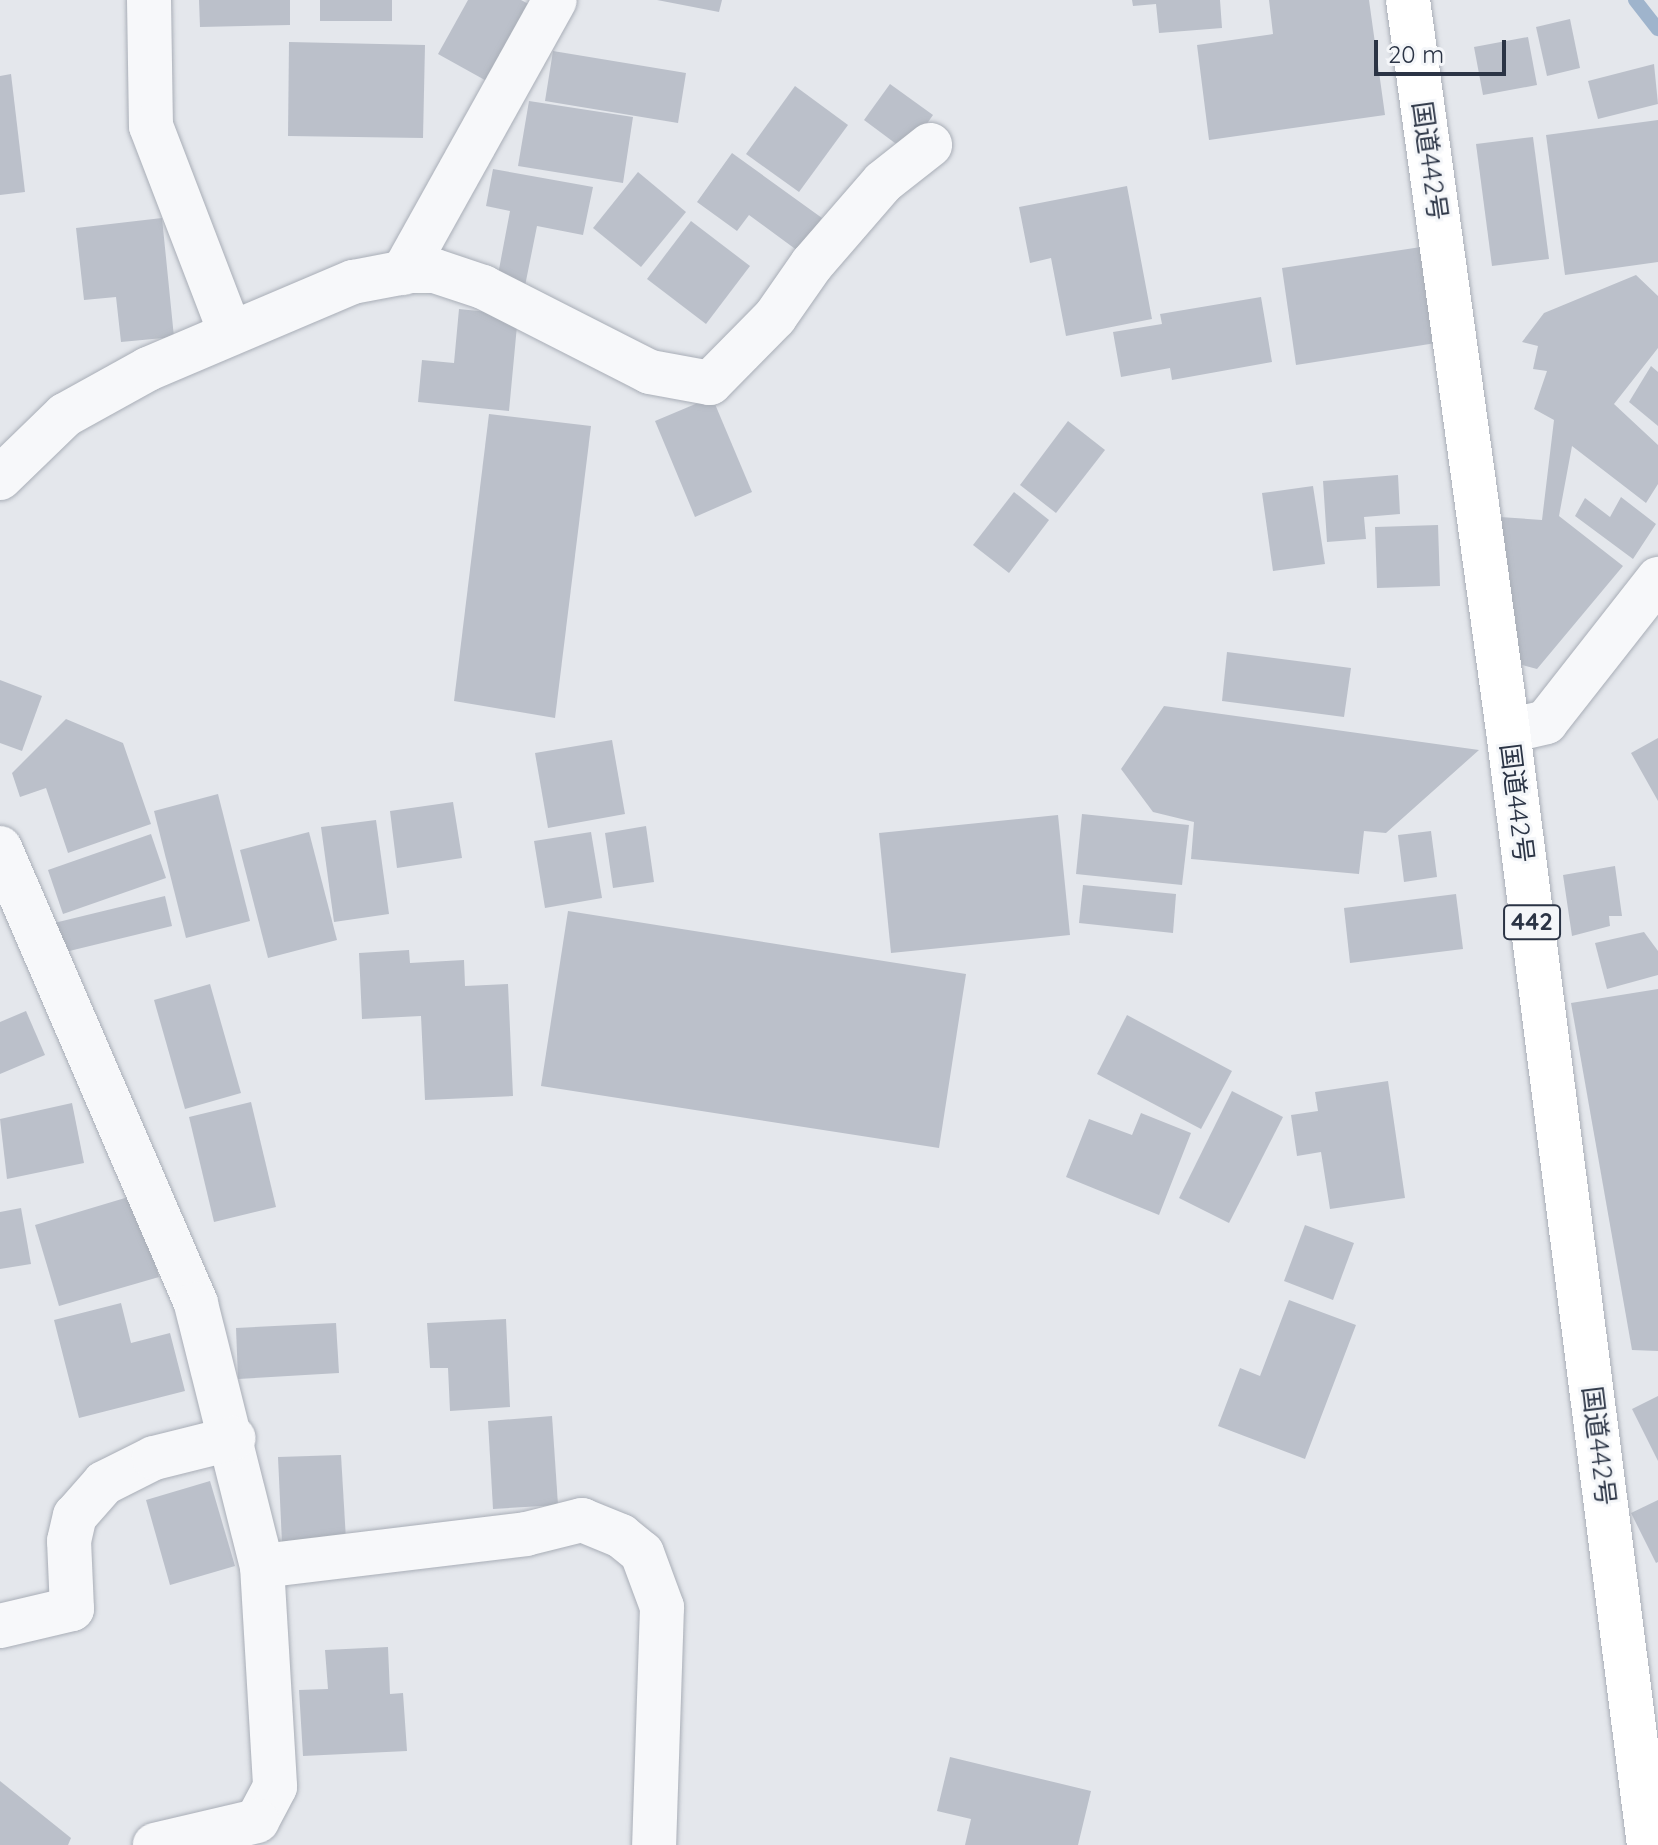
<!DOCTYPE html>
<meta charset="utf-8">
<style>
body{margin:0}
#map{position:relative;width:1658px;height:1845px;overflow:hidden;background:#e4e7ec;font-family:Quicksand,"Noto Sans JP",sans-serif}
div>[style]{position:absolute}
.stream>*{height:14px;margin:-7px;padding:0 7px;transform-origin:7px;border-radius:7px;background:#9fb4cc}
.building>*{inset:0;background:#bbc0ca}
.roads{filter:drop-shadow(0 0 2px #a9aeb7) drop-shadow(0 0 2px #a9aeb7)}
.minor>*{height:44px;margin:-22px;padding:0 22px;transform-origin:22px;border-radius:22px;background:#f7f8fa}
.highway>*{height:44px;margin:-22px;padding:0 22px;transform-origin:22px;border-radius:22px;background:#fff}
span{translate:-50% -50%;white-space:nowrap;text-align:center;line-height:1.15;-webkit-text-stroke:6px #f4f6f9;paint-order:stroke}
.shield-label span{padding:2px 6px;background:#f4f6f9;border:2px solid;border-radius:6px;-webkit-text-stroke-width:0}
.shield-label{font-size:24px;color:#2b3445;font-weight:700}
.street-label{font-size:26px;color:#2b3445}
.scale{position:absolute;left:1374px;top:40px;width:132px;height:36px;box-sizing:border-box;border:4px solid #2b3445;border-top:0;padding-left:10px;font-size:24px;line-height:28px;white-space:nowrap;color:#2b3445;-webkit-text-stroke:6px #f4f6f9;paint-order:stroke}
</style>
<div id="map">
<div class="stream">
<div style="left:1635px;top:0;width:37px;rotate:52deg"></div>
</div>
<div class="building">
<div style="clip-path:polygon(199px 0,290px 0,290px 25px,200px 27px)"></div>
<div style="clip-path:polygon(320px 0,392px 0,392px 21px,320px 21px)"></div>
<div style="clip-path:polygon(468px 0,521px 0,534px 7px,492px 84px,438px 54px)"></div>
<div style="clip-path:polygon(657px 0,722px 0,719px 12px)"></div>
<div style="clip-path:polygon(1132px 0,1220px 0,1222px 28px,1159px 33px,1156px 4px,1133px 6px)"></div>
<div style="clip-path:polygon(1269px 0,1369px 0,1385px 115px,1209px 140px,1197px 45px,1273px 34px)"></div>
<div style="clip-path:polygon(1570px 19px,1580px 68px,1547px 76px,1536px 27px)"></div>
<div style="clip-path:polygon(1528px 37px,1537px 85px,1483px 95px,1474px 47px)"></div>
<div style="clip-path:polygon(289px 42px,425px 45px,423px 138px,288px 136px)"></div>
<div style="clip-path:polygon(553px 51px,686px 73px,678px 123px,545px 101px)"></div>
<div style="clip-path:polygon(1654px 64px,1658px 104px,1598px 119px,1588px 81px)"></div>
<div style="clip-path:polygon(11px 74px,25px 192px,0 195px,0 76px)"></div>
<div style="clip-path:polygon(890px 84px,933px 115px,907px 152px,864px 120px)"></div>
<div style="clip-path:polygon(795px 86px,848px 125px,799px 192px,746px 154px)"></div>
<div style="clip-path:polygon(529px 101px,633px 117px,623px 183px,518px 166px)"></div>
<div style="clip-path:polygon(1658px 120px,1658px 262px,1565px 275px,1546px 135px)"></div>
<div style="clip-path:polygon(1533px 137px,1549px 259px,1492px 266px,1476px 144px)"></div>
<div style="clip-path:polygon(732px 153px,822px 218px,798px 251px,749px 215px,737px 231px,697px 202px)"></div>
<div style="clip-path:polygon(493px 169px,593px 187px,583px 235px,537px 226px,525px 286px,497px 280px,510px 211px,486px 206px)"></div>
<div style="clip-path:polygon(638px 172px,686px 212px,641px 267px,593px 228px)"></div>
<div style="clip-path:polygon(1127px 186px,1152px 319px,1066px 336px,1051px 258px,1030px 263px,1019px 207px)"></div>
<div style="clip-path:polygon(162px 218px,174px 337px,121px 342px,116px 297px,84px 300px,76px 228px)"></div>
<div style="clip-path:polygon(691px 221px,750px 266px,706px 324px,647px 279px)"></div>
<div style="clip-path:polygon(1421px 247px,1436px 343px,1296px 365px,1282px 268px)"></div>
<div style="clip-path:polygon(1636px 275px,1658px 296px,1658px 348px,1614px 404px,1658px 445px,1658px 484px,1646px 503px,1572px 446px,1559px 516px,1623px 566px,1537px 669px,1519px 664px,1500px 517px,1542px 520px,1554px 420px,1534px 409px,1547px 371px,1533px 369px,1538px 346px,1522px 342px,1544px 313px)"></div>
<div style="clip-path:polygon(1261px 297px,1272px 362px,1172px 380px,1170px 368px,1121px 377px,1113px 332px,1162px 324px,1160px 314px)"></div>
<div style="clip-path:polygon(459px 309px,518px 315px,509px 411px,418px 402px,422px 360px,454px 363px)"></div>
<div style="clip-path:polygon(1651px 366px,1658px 372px,1658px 426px,1629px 402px)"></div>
<div style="clip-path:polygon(712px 397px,752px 492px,695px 517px,655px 421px)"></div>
<div style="clip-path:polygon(489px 414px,591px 426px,555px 718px,454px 701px)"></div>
<div style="clip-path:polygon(1068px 421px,1105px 450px,1056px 513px,1020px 485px)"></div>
<div style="clip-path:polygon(1398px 475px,1400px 514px,1364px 517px,1366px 539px,1327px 542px,1323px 481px)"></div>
<div style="clip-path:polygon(1313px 486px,1325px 564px,1273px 571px,1262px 493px)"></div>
<div style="clip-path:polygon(1014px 492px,1049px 520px,1009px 573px,973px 545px)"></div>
<div style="clip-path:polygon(1621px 497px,1656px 524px,1633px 559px,1575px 516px,1585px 498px,1610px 517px)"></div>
<div style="clip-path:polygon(1438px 525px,1440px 586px,1377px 588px,1375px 527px)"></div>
<div style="clip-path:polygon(1227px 652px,1351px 668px,1344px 717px,1222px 701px)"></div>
<div style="clip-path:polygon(0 680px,42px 696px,22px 751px,0 743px)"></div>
<div style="clip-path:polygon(1164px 706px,1479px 750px,1386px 833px,1364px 831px,1359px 874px,1191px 859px,1194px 822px,1153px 812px,1121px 769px)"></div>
<div style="clip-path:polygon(66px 719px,123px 743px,151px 824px,68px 853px,46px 788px,20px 797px,12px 773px)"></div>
<div style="clip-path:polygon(1658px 738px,1658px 801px,1631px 753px)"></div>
<div style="clip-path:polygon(612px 740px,625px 814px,548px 828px,535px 753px)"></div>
<div style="clip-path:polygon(218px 794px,250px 921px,186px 938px,154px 811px)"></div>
<div style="clip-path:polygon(453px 802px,462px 858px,397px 868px,390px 811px)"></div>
<div style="clip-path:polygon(1082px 814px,1189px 825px,1182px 885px,1076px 874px)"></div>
<div style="clip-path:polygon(1058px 815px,1070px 935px,891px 953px,879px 833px)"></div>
<div style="clip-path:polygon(376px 820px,389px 914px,334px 922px,321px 827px)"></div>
<div style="clip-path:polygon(646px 826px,654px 882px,613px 888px,605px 833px)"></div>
<div style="clip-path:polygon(1431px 831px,1437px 877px,1404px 882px,1398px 835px)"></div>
<div style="clip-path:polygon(309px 832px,337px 940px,268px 958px,240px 850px)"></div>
<div style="clip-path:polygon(591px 832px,602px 898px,545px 908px,534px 841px)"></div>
<div style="clip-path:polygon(151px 834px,166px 878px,63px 914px,48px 870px)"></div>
<div style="clip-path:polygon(1615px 866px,1622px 916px,1609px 916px,1610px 926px,1572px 936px,1563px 875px)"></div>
<div style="clip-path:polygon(1083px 885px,1176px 894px,1173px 933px,1079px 923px)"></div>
<div style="clip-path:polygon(1456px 894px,1463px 949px,1350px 963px,1344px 908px)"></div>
<div style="clip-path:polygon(165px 896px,172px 926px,57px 954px,50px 924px)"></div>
<div style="clip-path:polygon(568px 911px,966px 974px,939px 1148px,541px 1086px)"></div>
<div style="clip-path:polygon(1644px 932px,1658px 951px,1658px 975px,1607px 989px,1595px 943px)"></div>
<div style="clip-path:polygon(409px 950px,410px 963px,464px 960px,465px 986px,508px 984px,513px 1096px,425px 1100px,421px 1016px,362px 1019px,359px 953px)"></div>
<div style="clip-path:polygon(210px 984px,241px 1093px,185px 1109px,154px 1000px)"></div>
<div style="clip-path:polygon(1658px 989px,1658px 1351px,1632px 1350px,1571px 1003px)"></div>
<div style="clip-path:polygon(26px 1011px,45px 1055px,0 1074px,0 1022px)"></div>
<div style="clip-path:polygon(1127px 1015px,1232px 1071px,1201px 1129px,1097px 1074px)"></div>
<div style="clip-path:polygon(1388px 1081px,1405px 1198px,1330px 1209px,1321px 1152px,1297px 1156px,1291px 1115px,1318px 1111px,1315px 1092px)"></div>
<div style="clip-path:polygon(1232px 1091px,1283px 1117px,1229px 1223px,1179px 1198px)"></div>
<div style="clip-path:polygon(251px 1102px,276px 1207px,214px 1222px,189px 1117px)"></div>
<div style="clip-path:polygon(72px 1103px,84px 1163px,7px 1179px,0 1119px)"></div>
<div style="clip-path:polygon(1141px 1113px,1191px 1133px,1159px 1215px,1066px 1177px,1089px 1119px,1132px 1135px)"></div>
<div style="clip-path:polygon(135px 1195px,159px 1277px,59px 1306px,35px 1225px)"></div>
<div style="clip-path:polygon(21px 1208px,31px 1264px,0 1269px,0 1212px)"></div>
<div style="clip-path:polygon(1305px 1225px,1354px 1243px,1333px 1300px,1284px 1281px)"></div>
<div style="clip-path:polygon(1289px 1300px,1356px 1325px,1305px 1459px,1218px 1426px,1240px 1368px,1260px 1376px)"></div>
<div style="clip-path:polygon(121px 1303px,131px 1343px,170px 1333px,185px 1391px,79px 1418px,54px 1320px)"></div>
<div style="clip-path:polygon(506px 1319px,510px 1407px,450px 1411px,448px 1368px,430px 1368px,427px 1323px)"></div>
<div style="clip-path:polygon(336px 1323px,339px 1373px,238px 1379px,236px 1328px)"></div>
<div style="clip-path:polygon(1658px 1396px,1658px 1461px,1632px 1409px)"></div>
<div style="clip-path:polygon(552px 1416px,558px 1505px,493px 1509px,488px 1421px)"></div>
<div style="clip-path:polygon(341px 1455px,346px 1540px,282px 1543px,278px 1457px)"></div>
<div style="clip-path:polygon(210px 1481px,235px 1566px,170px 1585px,146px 1500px)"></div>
<div style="clip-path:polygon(1658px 1500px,1658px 1562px,1656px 1563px,1631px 1513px)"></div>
<div style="clip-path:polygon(388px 1647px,390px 1694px,403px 1693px,407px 1751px,303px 1756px,299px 1690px,328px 1689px,325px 1650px)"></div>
<div style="clip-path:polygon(950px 1757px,1091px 1791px,1078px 1845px,965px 1845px,971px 1819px,937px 1811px)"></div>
<div style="clip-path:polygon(0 1781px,71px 1838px,68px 1845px,0 1845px)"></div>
</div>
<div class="roads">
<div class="minor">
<div style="left:149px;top:0;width:126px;rotate:89.1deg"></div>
<div style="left:151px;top:126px;width:221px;rotate:69deg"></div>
<div style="left:403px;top:273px;width:312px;rotate:-60.9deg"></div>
<div style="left:0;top:478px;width:91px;rotate:-44.1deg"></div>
<div style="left:65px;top:415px;width:95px;rotate:-29deg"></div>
<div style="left:148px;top:369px;width:223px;rotate:-23deg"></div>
<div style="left:353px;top:282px;width:58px;rotate:-10.9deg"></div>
<div style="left:410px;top:271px;width:25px"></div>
<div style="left:435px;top:271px;width:51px;rotate:18.4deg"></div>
<div style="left:483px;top:287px;width:187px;rotate:27deg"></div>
<div style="left:650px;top:372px;width:61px;rotate:10.4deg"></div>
<div style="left:710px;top:383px;width:93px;rotate:-45.4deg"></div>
<div style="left:775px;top:317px;width:65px;rotate:-55.1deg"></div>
<div style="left:812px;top:264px;width:108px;rotate:-49.1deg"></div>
<div style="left:883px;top:182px;width:60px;rotate:-38.2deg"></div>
<div style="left:1508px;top:731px;width:39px;rotate:-13deg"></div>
<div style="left:1546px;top:722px;width:182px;rotate:-51.9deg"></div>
<div style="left:0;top:848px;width:496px;rotate:66.7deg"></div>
<div style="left:196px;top:1304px;width:270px;rotate:75.9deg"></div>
<div style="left:262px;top:1566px;width:221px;rotate:86.6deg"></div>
<div style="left:275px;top:1787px;width:38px;rotate:118deg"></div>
<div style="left:257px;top:1821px;width:105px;rotate:166.8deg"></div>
<div style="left:262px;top:1566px;width:266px;rotate:-6.9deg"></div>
<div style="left:526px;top:1534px;width:58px;rotate:-14deg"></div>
<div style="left:582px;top:1520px;width:42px;rotate:22.3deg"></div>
<div style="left:621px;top:1536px;width:27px;rotate:39deg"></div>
<div style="left:642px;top:1553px;width:58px;rotate:69.7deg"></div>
<div style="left:662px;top:1607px;width:238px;rotate:91.9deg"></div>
<div style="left:0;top:1626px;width:74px;rotate:-13.3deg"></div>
<div style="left:72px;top:1609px;width:68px;rotate:-92.5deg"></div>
<div style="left:69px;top:1541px;width:26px;rotate:-77deg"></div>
<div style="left:75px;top:1516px;width:44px;rotate:-48.7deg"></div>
<div style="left:104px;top:1483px;width:56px;rotate:-26.6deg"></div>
<div style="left:154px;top:1458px;width:82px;rotate:-14deg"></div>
</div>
<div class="highway">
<div style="left:1408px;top:0;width:738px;rotate:82.21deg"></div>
<div style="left:1508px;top:731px;width:1123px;rotate:82.79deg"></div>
</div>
</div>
<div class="shield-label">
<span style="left:1532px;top:922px">442</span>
</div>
<div class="street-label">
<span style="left:1430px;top:161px;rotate:82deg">国道442号</span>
<span style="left:1517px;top:803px;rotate:83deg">国道442号</span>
<span style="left:1599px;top:1446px;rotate:83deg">国道442号</span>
</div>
<div class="scale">20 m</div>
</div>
